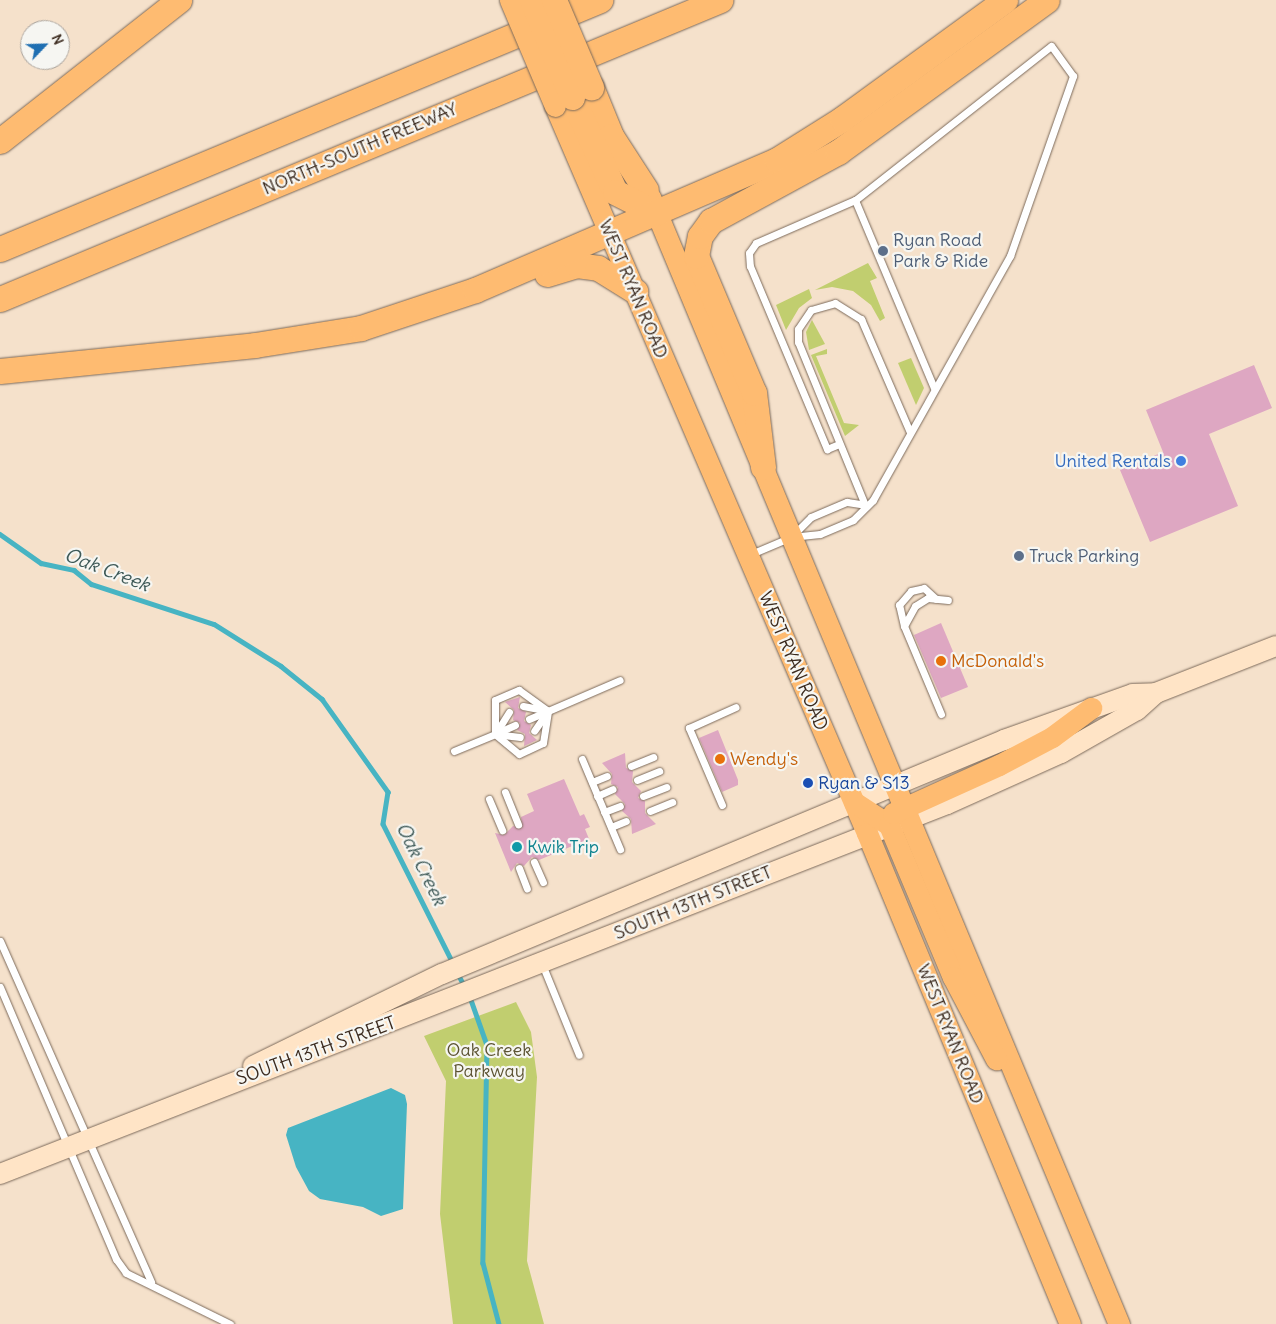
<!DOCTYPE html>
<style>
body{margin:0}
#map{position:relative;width:1276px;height:1324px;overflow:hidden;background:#f5e1cb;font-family:Delius,sans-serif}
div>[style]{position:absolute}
.green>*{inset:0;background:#c1ce6f}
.water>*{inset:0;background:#47b4c3}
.stream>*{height:4.5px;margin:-2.25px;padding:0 2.25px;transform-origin:2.25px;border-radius:2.25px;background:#47b4c3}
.building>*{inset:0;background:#dea7c2}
.roads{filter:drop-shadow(0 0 1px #7c6a5b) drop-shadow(0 0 1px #7c6a5b)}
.lane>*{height:7px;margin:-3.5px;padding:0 3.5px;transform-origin:3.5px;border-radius:3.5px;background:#fff}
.secondary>*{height:20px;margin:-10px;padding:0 10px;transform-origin:10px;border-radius:10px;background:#ffe4c6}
.primary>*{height:21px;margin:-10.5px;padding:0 10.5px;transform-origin:10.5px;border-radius:10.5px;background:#febb71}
.highway>*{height:25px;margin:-12.5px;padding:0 12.5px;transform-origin:12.5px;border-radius:12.5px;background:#febb71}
.bridges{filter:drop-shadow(0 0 1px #7c6a5b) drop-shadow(0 0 1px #7c6a5b)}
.primary-bridge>*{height:21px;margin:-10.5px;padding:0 10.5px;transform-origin:10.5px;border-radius:10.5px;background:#febb71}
.highway-bridge>*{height:25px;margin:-12.5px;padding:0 12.5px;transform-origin:12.5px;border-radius:12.5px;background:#febb71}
.dots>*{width:14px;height:14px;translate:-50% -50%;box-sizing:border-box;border:2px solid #f6f6f2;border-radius:50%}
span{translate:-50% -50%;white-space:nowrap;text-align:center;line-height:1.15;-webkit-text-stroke:4.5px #f6f6f2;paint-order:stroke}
.street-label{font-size:18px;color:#3b2a1e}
.service-label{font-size:18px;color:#4e5e75}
.left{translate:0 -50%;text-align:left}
.shop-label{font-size:18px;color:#366cbe}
.right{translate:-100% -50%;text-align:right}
.food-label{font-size:18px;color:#c56008}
.transit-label{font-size:18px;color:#164399}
.culture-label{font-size:18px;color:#0d838f}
.park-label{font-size:18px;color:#5c5332}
.water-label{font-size:19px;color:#3f5a58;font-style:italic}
.north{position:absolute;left:20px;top:20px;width:50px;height:50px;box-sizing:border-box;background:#f6f6f2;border:1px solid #aba49d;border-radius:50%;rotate:66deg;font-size:14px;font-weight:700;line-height:20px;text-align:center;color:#3b2a1e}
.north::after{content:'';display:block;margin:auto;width:18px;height:22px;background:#1f6fb2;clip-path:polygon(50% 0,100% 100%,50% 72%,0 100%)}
</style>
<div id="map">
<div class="green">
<div style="clip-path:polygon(868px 263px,877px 278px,870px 281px,885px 318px,880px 321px,871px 305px,853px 291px,832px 287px,815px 290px)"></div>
<div style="clip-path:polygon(809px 289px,812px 298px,799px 308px,786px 330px,776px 305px)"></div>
<div style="clip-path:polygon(812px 320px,825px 344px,809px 350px,806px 332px)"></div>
<div style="clip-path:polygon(827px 349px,827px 354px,816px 356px,844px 423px,859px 425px,845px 436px,811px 355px)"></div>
<div style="clip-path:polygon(911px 358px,924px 388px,916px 405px,898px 363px)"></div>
<div style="clip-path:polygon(516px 1002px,531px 1032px,537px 1077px,527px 1261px,544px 1324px,453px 1324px,440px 1214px,446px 1081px,424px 1036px)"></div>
</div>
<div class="water">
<div style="clip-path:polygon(391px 1088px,405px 1095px,407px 1104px,403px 1209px,381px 1216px,363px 1207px,320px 1199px,309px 1191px,296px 1167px,286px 1135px,288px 1128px)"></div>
</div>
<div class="stream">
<div style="left:0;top:534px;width:50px;rotate:35.3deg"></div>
<div style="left:41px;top:563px;width:34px;rotate:12deg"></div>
<div style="left:74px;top:570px;width:22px;rotate:39deg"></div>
<div style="left:91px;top:584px;width:129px;rotate:18deg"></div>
<div style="left:214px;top:624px;width:79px;rotate:32.1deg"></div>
<div style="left:281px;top:666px;width:53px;rotate:38.8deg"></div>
<div style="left:322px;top:699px;width:114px;rotate:54.6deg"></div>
<div style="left:388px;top:792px;width:32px;rotate:99deg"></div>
<div style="left:383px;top:824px;width:156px;rotate:63.3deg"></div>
<div style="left:457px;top:972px;width:17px;rotate:62deg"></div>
<div style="left:470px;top:997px;width:51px;rotate:70.5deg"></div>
<div style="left:487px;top:1045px;width:218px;rotate:91.1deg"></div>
<div style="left:483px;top:1263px;width:63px;rotate:75.3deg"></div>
</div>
<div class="building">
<div style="clip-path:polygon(1254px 365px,1272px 408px,1209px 434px,1238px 506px,1150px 542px,1120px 470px,1163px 452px,1146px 410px)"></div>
<div style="clip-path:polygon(941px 623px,968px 687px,941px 698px,914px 635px)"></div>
<div style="clip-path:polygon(520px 697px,518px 708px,526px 712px,524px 721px,531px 725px,529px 733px,537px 740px,524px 746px,525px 734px,517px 730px,520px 723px,513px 720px,514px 710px,505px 702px)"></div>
<div style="clip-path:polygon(718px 730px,738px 780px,738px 785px,722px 792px,699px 738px)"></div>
<div style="clip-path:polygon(625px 753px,626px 768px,633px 771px,632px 782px,641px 791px,638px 798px,645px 801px,645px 813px,656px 824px,632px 834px,631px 819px,622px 811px,625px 804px,615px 794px,618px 787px,611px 784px,612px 774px,602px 763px)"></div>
<div style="clip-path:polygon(564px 779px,580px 816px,584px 814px,590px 827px,585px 829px,589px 839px,539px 860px,532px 857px,524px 866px,517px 863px,511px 872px,495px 833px,504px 835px,513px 826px,522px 828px,521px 817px,534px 811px,527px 794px)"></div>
</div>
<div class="roads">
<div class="lane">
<div style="left:855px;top:200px;width:204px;rotate:67.2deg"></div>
<div style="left:793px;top:535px;width:25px;rotate:-45deg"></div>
<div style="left:811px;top:517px;width:39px;rotate:-23deg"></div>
<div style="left:847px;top:502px;width:18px;rotate:9deg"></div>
<div style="left:865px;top:505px;width:176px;rotate:-112.3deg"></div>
<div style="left:798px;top:342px;width:13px;rotate:-90deg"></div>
<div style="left:798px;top:329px;width:23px;rotate:-56deg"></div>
<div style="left:811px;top:310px;width:25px;rotate:-16deg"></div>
<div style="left:835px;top:303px;width:31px;rotate:32deg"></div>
<div style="left:861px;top:319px;width:123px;rotate:66.6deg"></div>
<div style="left:751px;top:554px;width:43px;rotate:-23deg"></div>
<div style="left:791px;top:537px;width:29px;rotate:-6deg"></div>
<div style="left:820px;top:534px;width:36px;rotate:-23deg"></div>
<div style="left:853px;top:520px;width:28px;rotate:-45deg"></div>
<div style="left:873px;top:500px;width:280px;rotate:-60.7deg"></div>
<div style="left:1010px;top:256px;width:191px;rotate:-70.7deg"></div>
<div style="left:1073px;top:76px;width:37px;rotate:-126deg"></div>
<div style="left:1051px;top:46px;width:249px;rotate:141.8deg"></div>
<div style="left:855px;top:200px;width:108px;rotate:156.5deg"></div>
<div style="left:756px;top:243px;width:12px;rotate:125deg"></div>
<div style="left:749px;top:253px;width:13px;rotate:86deg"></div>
<div style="left:750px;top:266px;width:199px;rotate:67.2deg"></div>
<div style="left:827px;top:449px;width:13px;rotate:-23deg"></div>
<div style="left:904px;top:626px;width:22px;rotate:-103deg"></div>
<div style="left:899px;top:605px;width:18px;rotate:-49deg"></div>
<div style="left:911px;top:591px;width:13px;rotate:-13deg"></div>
<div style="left:924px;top:588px;width:16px;rotate:43deg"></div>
<div style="left:523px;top:706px;width:25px;rotate:11deg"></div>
<div style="left:548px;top:711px;width:24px;rotate:125deg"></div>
<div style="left:509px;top:712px;width:26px;rotate:122deg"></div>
<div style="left:495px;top:734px;width:25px;rotate:7deg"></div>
<div style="left:941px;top:714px;width:95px;rotate:-112.8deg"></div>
<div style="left:904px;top:626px;width:23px;rotate:-61deg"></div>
<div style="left:915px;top:606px;width:15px;rotate:-32deg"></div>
<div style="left:928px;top:598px;width:20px;rotate:6deg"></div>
<div style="left:529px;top:719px;width:21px;rotate:-23deg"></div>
<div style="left:515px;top:725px;width:22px;rotate:156deg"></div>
<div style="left:495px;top:734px;width:31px;rotate:40deg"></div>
<div style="left:519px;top:754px;width:26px;rotate:-25deg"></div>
<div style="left:543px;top:743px;width:32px;rotate:-81deg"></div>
<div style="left:454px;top:751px;width:44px;rotate:-22.5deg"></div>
<div style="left:495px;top:734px;width:34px;rotate:-90deg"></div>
<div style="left:495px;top:700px;width:26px;rotate:-23deg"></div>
<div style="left:519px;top:690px;width:36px;rotate:36deg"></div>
<div style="left:548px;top:711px;width:78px;rotate:-23.3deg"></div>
<div style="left:582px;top:759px;width:98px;rotate:67.1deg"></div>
<div style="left:631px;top:766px;width:24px;rotate:-22deg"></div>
<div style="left:637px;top:780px;width:24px;rotate:-22deg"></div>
<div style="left:592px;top:782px;width:16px;rotate:-22deg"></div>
<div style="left:505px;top:792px;width:35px;rotate:68deg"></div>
<div style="left:597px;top:796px;width:17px;rotate:-24deg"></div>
<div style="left:643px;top:796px;width:25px;rotate:-21deg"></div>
<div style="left:489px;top:799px;width:34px;rotate:67deg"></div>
<div style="left:722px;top:805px;width:84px;rotate:-113.2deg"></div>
<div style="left:689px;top:728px;width:51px;rotate:-24.1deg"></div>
<div style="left:650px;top:811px;width:24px;rotate:-22deg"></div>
<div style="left:604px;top:812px;width:17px;rotate:-21deg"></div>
<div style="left:611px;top:827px;width:16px;rotate:-22deg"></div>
<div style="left:534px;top:862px;width:22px;rotate:66deg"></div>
<div style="left:519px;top:868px;width:22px;rotate:69deg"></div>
<div style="left:0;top:941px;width:373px;rotate:66.1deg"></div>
<div style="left:542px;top:964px;width:98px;rotate:67.9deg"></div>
<div style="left:0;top:987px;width:296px;rotate:66.9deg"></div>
<div style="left:116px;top:1259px;width:17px;rotate:54deg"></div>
<div style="left:126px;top:1273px;width:116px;rotate:26.1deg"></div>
</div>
<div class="secondary">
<div style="left:253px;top:1066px;width:210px;rotate:-26deg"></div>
<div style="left:442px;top:974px;width:609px;rotate:-22.61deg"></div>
<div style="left:1004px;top:740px;width:137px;rotate:-19.6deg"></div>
<div style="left:1133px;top:694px;width:23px;rotate:-2deg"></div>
<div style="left:1156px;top:693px;width:129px;rotate:-21.4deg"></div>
<div style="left:0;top:1174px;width:1017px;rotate:-21.34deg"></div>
<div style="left:947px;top:804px;width:125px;rotate:-24.1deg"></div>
<div style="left:1061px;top:753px;width:87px;rotate:-29.5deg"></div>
<div style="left:1137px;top:710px;width:25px;rotate:-42deg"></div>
</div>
<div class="primary">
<div style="left:555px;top:106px;width:791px;rotate:66.77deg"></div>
<div style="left:867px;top:833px;width:531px;rotate:67.54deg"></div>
<div style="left:650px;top:197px;width:1221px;rotate:67.41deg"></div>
<div style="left:854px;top:802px;width:42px;rotate:33.3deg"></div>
<div style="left:889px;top:825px;width:165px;rotate:67.2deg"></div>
<div style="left:953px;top:977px;width:93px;rotate:62.3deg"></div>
<div style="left:893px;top:813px;width:116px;rotate:-24.4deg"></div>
<div style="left:999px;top:765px;width:60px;rotate:-27.8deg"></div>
<div style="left:1052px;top:737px;width:49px;rotate:-36.6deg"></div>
</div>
<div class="highway">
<div style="left:591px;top:87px;width:53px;rotate:67.8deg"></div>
<div style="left:611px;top:136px;width:64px;rotate:57.1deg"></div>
<div style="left:572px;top:97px;width:104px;rotate:65.6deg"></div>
<div style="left:615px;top:192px;width:46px;rotate:27.1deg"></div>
<div style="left:0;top:141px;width:228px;rotate:-38.2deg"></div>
<div style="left:0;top:249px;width:650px;rotate:-22.54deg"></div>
<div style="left:547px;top:274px;width:31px;rotate:-17deg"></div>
<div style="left:577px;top:265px;width:21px;rotate:8deg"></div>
<div style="left:598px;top:268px;width:44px;rotate:31.9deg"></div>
<div style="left:0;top:299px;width:780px;rotate:-22.55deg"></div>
<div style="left:0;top:371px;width:256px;rotate:-5.8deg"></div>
<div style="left:255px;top:345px;width:107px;rotate:-9.1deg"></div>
<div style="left:361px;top:328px;width:120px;rotate:-18.4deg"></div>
<div style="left:475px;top:290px;width:329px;rotate:-23.3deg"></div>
<div style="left:777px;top:160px;width:77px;rotate:-32.2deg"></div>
<div style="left:842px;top:119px;width:202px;rotate:-36.1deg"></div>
<div style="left:763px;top:467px;width:75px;rotate:-96.9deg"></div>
<div style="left:754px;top:393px;width:149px;rotate:-112.9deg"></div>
<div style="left:696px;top:256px;width:20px;rotate:-79deg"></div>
<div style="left:700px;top:236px;width:19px;rotate:-54deg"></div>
<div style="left:711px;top:221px;width:145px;rotate:-28.5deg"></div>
<div style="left:838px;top:152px;width:258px;rotate:-36deg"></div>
</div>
</div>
<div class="bridges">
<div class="primary-bridge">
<div style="left:510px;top:0;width:115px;rotate:67deg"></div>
</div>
<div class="highway-bridge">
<div style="left:532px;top:0;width:105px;rotate:67.6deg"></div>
<div style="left:554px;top:0;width:95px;rotate:67deg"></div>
</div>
</div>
<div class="dots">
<div style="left:883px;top:251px;background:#5c6f8a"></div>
<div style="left:1181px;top:461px;background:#3f7fe0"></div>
<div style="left:1019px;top:556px;background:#5c6f8a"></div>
<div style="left:941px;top:661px;background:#e8710a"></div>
<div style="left:720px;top:759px;background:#e8710a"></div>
<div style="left:808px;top:783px;background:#1a4fb4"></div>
<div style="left:517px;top:847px;background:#0f9aa8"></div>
</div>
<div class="street-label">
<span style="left:360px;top:149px;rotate:-23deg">NORTH-SOUTH FREEWAY</span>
<span style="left:633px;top:289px;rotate:67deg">WEST RYAN ROAD</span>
<span style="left:793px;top:661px;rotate:67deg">WEST RYAN ROAD</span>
<span style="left:693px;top:903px;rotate:-22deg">SOUTH 13TH STREET</span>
<span style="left:950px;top:1034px;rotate:68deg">WEST RYAN ROAD</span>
<span style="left:316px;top:1051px;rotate:-20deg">SOUTH 13TH STREET</span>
</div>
<div class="service-label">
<span class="left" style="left:893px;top:251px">Ryan Road<br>Park &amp; Ride</span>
<span class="left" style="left:1029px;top:556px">Truck Parking</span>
</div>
<div class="shop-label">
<span class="right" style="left:1171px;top:461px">United Rentals</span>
</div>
<div class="food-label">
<span class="left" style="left:951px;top:661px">McDonald's</span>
<span class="left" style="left:730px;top:759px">Wendy's</span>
</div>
<div class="transit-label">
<span class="left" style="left:818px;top:783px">Ryan &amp; S13</span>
</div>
<div class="culture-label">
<span class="left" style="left:527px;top:847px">Kwik Trip</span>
</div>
<div class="park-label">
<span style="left:489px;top:1061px">Oak Creek<br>Parkway</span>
</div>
<div class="water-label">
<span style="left:107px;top:570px;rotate:21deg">Oak Creek</span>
<span style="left:421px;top:864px;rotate:64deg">Oak Creek</span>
</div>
<div class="north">N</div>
</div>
